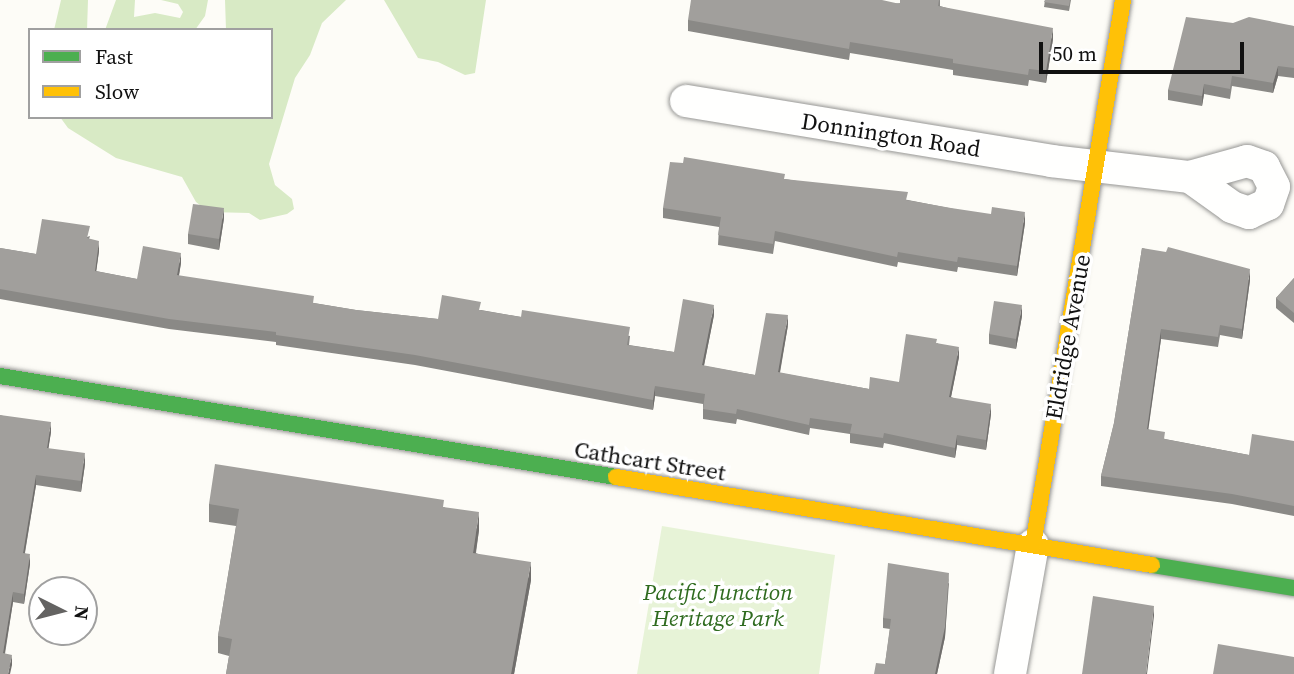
<!DOCTYPE html>
<style>
body{margin:0}
#map{position:relative;width:1294px;height:674px;overflow:hidden;background:#fdfcf7;font-family:"Source Serif 4",serif}
div>[style]{position:absolute}
.green>*{inset:0;background:#e7f3d7}
.forest>*{inset:0;background:#d8eac5}
.roads{filter:drop-shadow(0 0 2px #979795) drop-shadow(0 0 2px #979795)}
.street>*{height:32px;margin:-16px;padding:0 16px;transform-origin:16px;border-radius:16px;background:#fffffe}
.fast>*{height:16px;margin:-8px;padding:0 8px;transform-origin:8px;border-radius:8px;background:#4caf50}
.slow>*{height:16px;margin:-8px;padding:0 8px;transform-origin:8px;border-radius:8px;background:#ffc107}
.wall>*{inset:0;background:#8a8986}
.shaded-wall>*{inset:0;background:#716f6d}
.building>*{inset:0;background:#a19f9c}
span{translate:-50% -50%;white-space:nowrap;text-align:center;line-height:1.15;-webkit-text-stroke:7px #fff;paint-order:stroke}
.street-label{font-size:23px;color:#111}
.park-label{font-size:23px;color:#2f6b1f;font-style:italic}
.legend{position:absolute;left:28px;top:28px;width:245px;height:91px;box-sizing:border-box;background:#fff;border:2px solid #a0a0a0;margin:0;padding:9px 12px;list-style:none;font-size:21px;color:#111}
.legend li{display:flex;align-items:center;gap:14px;height:35px}
.legend b{width:35px;border:2px solid #a0a0a0}
.north{position:absolute;left:28px;top:576px;width:70px;height:70px;box-sizing:border-box;background:#fff;border:2px solid #a0a0a0;border-radius:50%;rotate:96deg;font-size:19px;font-weight:700;line-height:28px;text-align:center;color:#111}
.north::after{content:'';display:block;margin:auto;width:24px;height:32px;background:#646362;clip-path:polygon(50% 0,100% 100%,50% 72%,0 100%)}
.scale{position:absolute;left:1039px;top:42px;width:205px;height:32px;box-sizing:border-box;border:4px solid #111;border-top:0;padding-left:9px;font-size:21px;line-height:24px;white-space:nowrap;color:#111;-webkit-text-stroke:5px #fff;paint-order:stroke}
</style>
<div id="map">
<div class="green">
<div style="clip-path:polygon(662px 526px,835px 555px,819px 674px,637px 674px)"></div>
</div>
<div class="forest">
<div style="clip-path:polygon(61px 0,88px 0,87px 30px,54px 30px)"></div>
<div style="clip-path:polygon(116px 0,135px 0,134px 17px,155px 13px,180px 18px,183px 12px,178px 4px,161px 0,208px 0,205px 16px,195px 30px,105px 30px)"></div>
<div style="clip-path:polygon(225px 0,346px 0,322px 23px,310px 55px,295px 78px,269px 164px,275px 185px,292px 199px,294px 209px,287px 214px,260px 220px,249px 213px,209px 212px,196px 202px,182px 177px,116px 158px,68px 128px,60px 117px,271px 117px,271px 30px,226px 30px)"></div>
<div style="clip-path:polygon(384px 0,486px 0,475px 73px,465px 75px,438px 62px,418px 58px)"></div>
</div>
<div class="roads">
<div class="street">
<div style="left:686px;top:101px;width:370px;rotate:9.3deg"></div>
<div style="left:1051px;top:161px;width:140px;rotate:6.6deg"></div>
<div style="left:1247px;top:161px;width:18px;rotate:19deg"></div>
<div style="left:1264px;top:167px;width:22px;rotate:63deg"></div>
<div style="left:1274px;top:187px;width:18px;rotate:109deg"></div>
<div style="left:1268px;top:204px;width:21px;rotate:155deg"></div>
<div style="left:1249px;top:213px;width:18px;rotate:-161deg"></div>
<div style="left:1232px;top:207px;width:52px;rotate:-144.5deg"></div>
<div style="left:1190px;top:177px;width:59px;rotate:-15.7deg"></div>
<div style="left:1010px;top:674px;width:131px;rotate:-79.9deg"></div>
</div>
<div class="fast">
<div style="left:0;top:376px;width:624px;rotate:9.31deg"></div>
<div style="left:1152px;top:565px;width:144px;rotate:9.2deg"></div>
</div>
<div class="slow">
<div style="left:616px;top:477px;width:543px;rotate:9.32deg"></div>
<div style="left:1033px;top:545px;width:552px;rotate:-80.62deg"></div>
</div>
</div>
<div class="wall">
<div style="clip-path:polygon(940px 0,940px 6px,1053px 39px,1046px 83px,1029px 80px,1028px 86px,953px 75px,953px 70px,850px 53px,849px 60px,688px 31px,688px 20px)"></div>
<div style="clip-path:polygon(1045px 0,1071px 0,1069px 11px,1044px 7px)"></div>
<div style="clip-path:polygon(1233px 23px,1294px 26px,1294px 78px,1278px 76px,1273px 93px,1232px 86px,1230px 99px,1204px 94px,1202px 106px,1168px 100px,1168px 90px)"></div>
<div style="clip-path:polygon(785px 179px,908px 200px,1025px 223px,1017px 276px,958px 267px,957px 272px,898px 262px,897px 267px,775px 241px,773px 254px,718px 245px,719px 227px,663px 218px,663px 208px)"></div>
<div style="clip-path:polygon(224px 218px,219px 250px,188px 244px,188px 234px)"></div>
<div style="clip-path:polygon(90px 236px,89px 239px,99px 251px,96px 271px,137px 279px,181px 263px,179px 276px,314px 303px,356px 310px,438px 319px,481px 310px,630px 336px,629px 345px,674px 352px,714px 315px,704px 366px,755px 375px,788px 325px,780px 373px,869px 389px,899px 382px,937px 343px,959px 357px,951px 397px,991px 414px,986px 450px,957px 445px,955px 458px,884px 443px,883px 448px,850px 443px,850px 434px,810px 428px,809px 435px,737px 419px,736px 424px,703px 419px,703px 404px,655px 396px,653px 410px,415px 365px,276px 345px,276px 342px,169px 329px,0 299px,0 248px,36px 254px)"></div>
<div style="clip-path:polygon(1142px 248px,1250px 280px,1242px 339px,1220px 335px,1218px 347px,1161px 339px,1148px 429px,1165px 439px,1249px 455px,1294px 441px,1294px 516px,1232px 504px,1101px 486px,1101px 476px,1114px 423px)"></div>
<div style="clip-path:polygon(1294px 278px,1294px 323px,1276px 308px,1276px 298px)"></div>
<div style="clip-path:polygon(1022px 316px,1016px 349px,989px 344px,989px 334px)"></div>
<div style="clip-path:polygon(0 415px,51px 432px,48px 449px,85px 464px,81px 492px,36px 485px,25px 553px,30px 564px,24px 604px,13px 602px,5px 654px,12px 665px,0 674px)"></div>
<div style="clip-path:polygon(209px 504px,444px 507px,479px 530px,476px 553px,531px 580px,514px 674px,226px 674px,229px 656px,218px 653px,218px 636px,236px 526px,209px 522px)"></div>
<div style="clip-path:polygon(949px 583px,945px 637px,937px 674px,885px 664px,890px 629px,883px 628px,883px 618px)"></div>
</div>
<div class="shaded-wall">
<div style="clip-path:polygon(1053px 28px,1053px 39px,1046px 83px,1046px 71px)"></div>
<div style="clip-path:polygon(1278px 66px,1278px 76px,1273px 93px,1273px 83px)"></div>
<div style="clip-path:polygon(1204px 84px,1204px 94px,1202px 106px,1202px 96px)"></div>
<div style="clip-path:polygon(224px 208px,224px 218px,219px 250px,219px 239px)"></div>
<div style="clip-path:polygon(1025px 212px,1025px 223px,1017px 276px,1017px 266px)"></div>
<div style="clip-path:polygon(99px 241px,99px 251px,95px 281px,95px 271px)"></div>
<div style="clip-path:polygon(181px 253px,181px 263px,177px 285px,177px 275px)"></div>
<div style="clip-path:polygon(1250px 269px,1250px 280px,1242px 339px,1242px 329px)"></div>
<div style="clip-path:polygon(714px 305px,714px 315px,702px 375px,702px 365px)"></div>
<div style="clip-path:polygon(1022px 305px,1022px 316px,1016px 349px,1016px 339px)"></div>
<div style="clip-path:polygon(788px 315px,788px 325px,778px 382px,778px 372px)"></div>
<div style="clip-path:polygon(1161px 329px,1161px 339px,1147px 439px,1147px 429px)"></div>
<div style="clip-path:polygon(959px 347px,959px 357px,949px 407px,949px 397px)"></div>
<div style="clip-path:polygon(655px 386px,655px 396px,653px 410px,653px 400px)"></div>
<div style="clip-path:polygon(991px 404px,991px 414px,986px 450px,986px 440px)"></div>
<div style="clip-path:polygon(51px 422px,51px 432px,47px 458px,47px 448px)"></div>
<div style="clip-path:polygon(957px 435px,957px 445px,955px 458px,955px 448px)"></div>
<div style="clip-path:polygon(85px 453px,85px 464px,81px 492px,81px 481px)"></div>
<div style="clip-path:polygon(36px 475px,36px 485px,23px 563px,23px 553px)"></div>
<div style="clip-path:polygon(479px 512px,479px 530px,473px 570px,473px 553px)"></div>
<div style="clip-path:polygon(30px 554px,30px 564px,24px 604px,24px 594px)"></div>
<div style="clip-path:polygon(531px 562px,531px 580px,514px 674px,511px 674px)"></div>
<div style="clip-path:polygon(949px 573px,945px 637px,937px 674px,935px 674px)"></div>
<div style="clip-path:polygon(13px 592px,13px 602px,3px 663px,3px 653px)"></div>
<div style="clip-path:polygon(1154px 606px,1154px 616px,1147px 674px,1146px 674px)"></div>
<div style="clip-path:polygon(12px 655px,12px 665px,10px 674px,8px 674px)"></div>
</div>
<div class="building">
<div style="clip-path:polygon(691px 0,882px 0,900px 4px,900px 0,939px 0,938px 6px,1053px 28px,1046px 71px,1029px 69px,1028px 75px,953px 63px,953px 59px,850px 42px,849px 49px,688px 20px)"></div>
<div style="clip-path:polygon(1045px 0,1070px 0,1069px 6px,1044px 2px)"></div>
<div style="clip-path:polygon(1186px 17px,1233px 23px,1249px 17px,1294px 26px,1294px 68px,1278px 66px,1273px 83px,1232px 76px,1230px 89px,1204px 84px,1202px 96px,1168px 90px)"></div>
<div style="clip-path:polygon(684px 157px,785px 174px,784px 179px,908px 192px,906px 200px,951px 208px,991px 214px,992px 207px,1025px 212px,1017px 266px,958px 257px,957px 262px,898px 252px,897px 257px,775px 231px,773px 244px,718px 235px,721px 217px,663px 208px,670px 162px,683px 163px)"></div>
<div style="clip-path:polygon(193px 204px,224px 208px,219px 239px,188px 234px)"></div>
<div style="clip-path:polygon(42px 219px,90px 226px,87px 238px,99px 241px,95px 271px,137px 279px,143px 246px,181px 253px,177px 275px,314px 296px,313px 303px,356px 310px,438px 319px,442px 295px,481px 302px,479px 310px,521px 317px,522px 310px,630px 327px,627px 345px,674px 352px,683px 299px,714px 305px,702px 365px,755px 375px,766px 313px,788px 315px,778px 372px,869px 389px,870px 377px,899px 382px,906px 334px,937px 339px,936px 343px,959px 347px,949px 397px,991px 404px,986px 440px,957px 435px,955px 448px,884px 433px,883px 438px,850px 433px,852px 424px,810px 418px,809px 425px,737px 409px,736px 414px,703px 409px,705px 394px,655px 386px,653px 400px,415px 355px,276px 335px,276px 332px,169px 319px,0 289px,0 248px,36px 254px)"></div>
<div style="clip-path:polygon(1168px 247px,1250px 269px,1242px 329px,1220px 325px,1218px 337px,1161px 329px,1147px 429px,1165px 432px,1164px 439px,1249px 455px,1252px 434px,1294px 441px,1294px 506px,1232px 494px,1101px 476px,1114px 423px,1142px 248px,1166px 252px)"></div>
<div style="clip-path:polygon(1294px 278px,1294px 313px,1276px 298px)"></div>
<div style="clip-path:polygon(994px 301px,1022px 305px,1016px 339px,989px 334px)"></div>
<div style="clip-path:polygon(0 415px,51px 422px,47px 448px,85px 453px,81px 481px,36px 475px,23px 553px,30px 554px,24px 594px,13px 592px,3px 653px,12px 655px,8px 674px,0 674px)"></div>
<div style="clip-path:polygon(215px 464px,444px 500px,443px 507px,479px 512px,473px 553px,531px 562px,511px 674px,226px 674px,232px 639px,218px 636px,239px 509px,209px 504px)"></div>
<div style="clip-path:polygon(888px 563px,949px 573px,945px 627px,935px 674px,874px 674px,876px 663px,885px 664px,891px 619px,883px 618px)"></div>
<div style="clip-path:polygon(1093px 596px,1154px 606px,1146px 674px,1082px 674px)"></div>
<div style="clip-path:polygon(1218px 644px,1294px 657px,1294px 674px,1213px 674px)"></div>
</div>
<div class="street-label">
<span style="left:891px;top:135px;rotate:9deg">Donnington Road</span>
<span style="left:1068px;top:337px;rotate:-80deg">Eldridge Avenue</span>
<span style="left:650px;top:461px;rotate:9deg">Cathcart Street</span>
</div>
<div class="park-label">
<span style="left:718px;top:605px">Pacific Junction<br>Heritage Park</span>
</div>
<ul class="legend">
<li><b style="height:9px;background:#4caf50"></b>Fast</li>
<li><b style="height:9px;background:#ffc107"></b>Slow</li>
</ul>
<div class="north">N</div>
<div class="scale">50 m</div>
</div>
